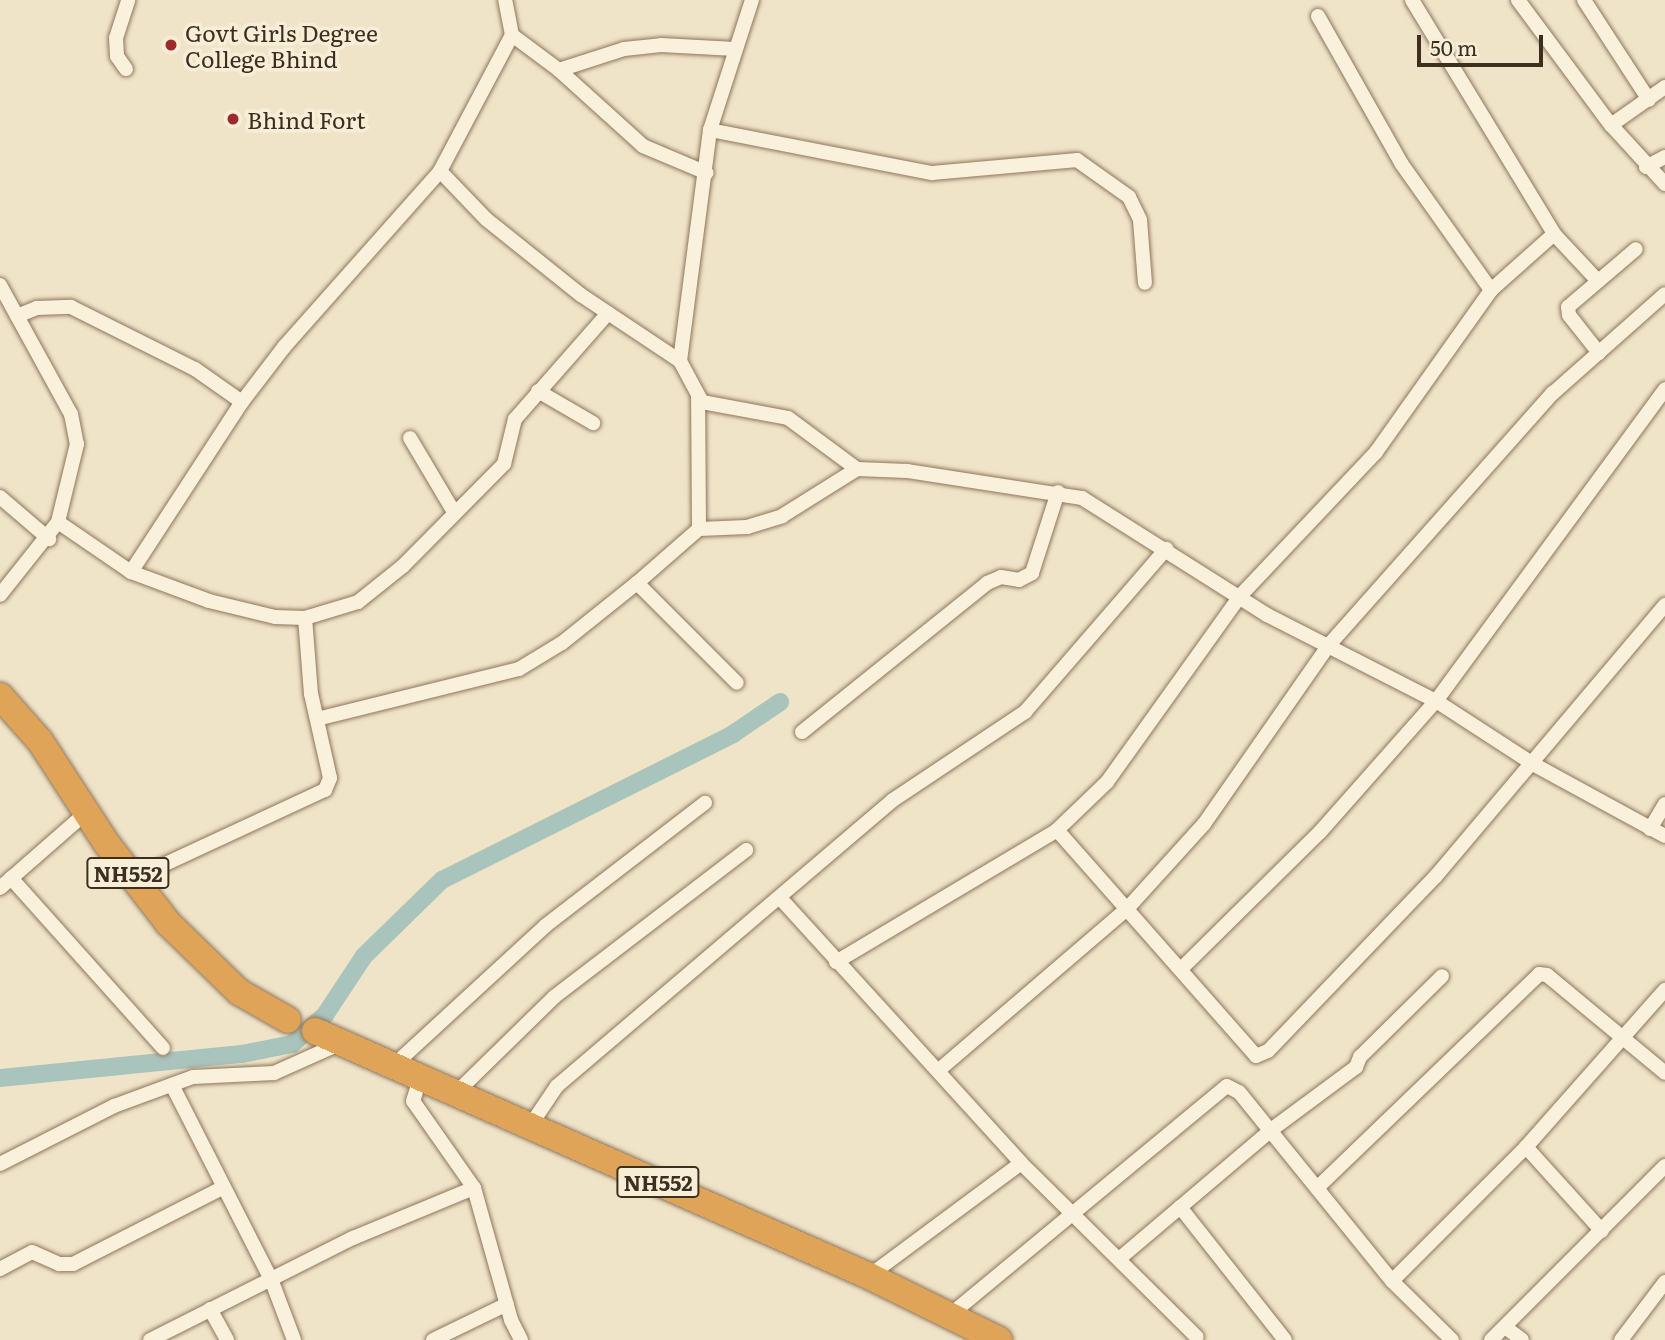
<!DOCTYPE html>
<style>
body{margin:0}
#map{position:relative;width:1665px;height:1340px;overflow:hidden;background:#f0e4c8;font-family:Literata,serif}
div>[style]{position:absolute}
.canal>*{height:18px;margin:-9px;padding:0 9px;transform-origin:9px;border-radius:9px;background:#a9c4bc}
.roads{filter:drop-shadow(0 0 2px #8d765c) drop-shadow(0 0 2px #8d765c)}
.street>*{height:14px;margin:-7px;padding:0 7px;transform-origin:7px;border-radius:7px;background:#faf1dc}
.highway>*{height:26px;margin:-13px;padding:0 13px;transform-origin:13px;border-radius:13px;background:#e0a458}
.dots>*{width:19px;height:19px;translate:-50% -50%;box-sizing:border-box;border:4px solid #f7eed8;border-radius:50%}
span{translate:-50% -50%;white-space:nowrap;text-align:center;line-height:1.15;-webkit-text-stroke:7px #f7eed8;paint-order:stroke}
.shield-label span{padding:2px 5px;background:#f7eed8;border:2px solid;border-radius:5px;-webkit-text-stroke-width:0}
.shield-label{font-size:21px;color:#3d2e20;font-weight:700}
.poi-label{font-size:23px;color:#3d2e20}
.left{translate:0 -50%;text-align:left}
.scale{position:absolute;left:1417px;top:35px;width:126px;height:32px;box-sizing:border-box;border:4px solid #3d2e20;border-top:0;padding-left:9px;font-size:21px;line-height:24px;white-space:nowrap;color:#3d2e20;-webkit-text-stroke:5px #f7eed8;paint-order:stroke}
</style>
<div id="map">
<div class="canal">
<div style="left:0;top:1078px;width:243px;rotate:-5.7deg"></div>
<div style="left:242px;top:1054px;width:51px;rotate:-11.3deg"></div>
<div style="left:292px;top:1044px;width:44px;rotate:-41.3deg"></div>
<div style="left:325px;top:1015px;width:71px;rotate:-56.5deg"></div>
<div style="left:364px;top:956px;width:109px;rotate:-44.3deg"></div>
<div style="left:442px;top:880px;width:326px;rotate:-26.6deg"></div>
<div style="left:733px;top:734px;width:57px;rotate:-34.2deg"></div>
</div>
<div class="roads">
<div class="street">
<div style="left:1412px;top:0;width:274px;rotate:58.7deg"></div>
<div style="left:1554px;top:234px;width:63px;rotate:46.9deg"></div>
<div style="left:1518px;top:0;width:156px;rotate:53.4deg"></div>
<div style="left:1584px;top:0;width:119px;rotate:57deg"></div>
<div style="left:1318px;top:16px;width:169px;rotate:60.5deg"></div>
<div style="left:1401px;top:163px;width:156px;rotate:54.7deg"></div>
<div style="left:512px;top:35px;width:59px;rotate:36.7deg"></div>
<div style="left:559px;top:70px;width:113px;rotate:42.1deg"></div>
<div style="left:643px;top:146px;width:69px;rotate:22.9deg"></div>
<div style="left:126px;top:69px;width:16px;rotate:-125deg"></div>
<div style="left:117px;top:56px;width:18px;rotate:-93deg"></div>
<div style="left:116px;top:38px;width:40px;rotate:-72deg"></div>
<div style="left:559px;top:70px;width:68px;rotate:-17.9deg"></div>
<div style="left:624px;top:49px;width:37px;rotate:-6deg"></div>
<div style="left:661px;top:45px;width:74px;rotate:3.1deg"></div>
<div style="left:1665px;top:87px;width:66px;rotate:144.9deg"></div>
<div style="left:1611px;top:125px;width:80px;rotate:47.5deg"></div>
<div style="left:710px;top:130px;width:226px;rotate:11deg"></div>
<div style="left:932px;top:173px;width:146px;rotate:-5.1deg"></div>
<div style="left:1077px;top:160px;width:64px;rotate:35.4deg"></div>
<div style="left:1129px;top:197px;width:25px;rotate:64deg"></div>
<div style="left:1140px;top:220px;width:63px;rotate:85.5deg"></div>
<div style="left:1646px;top:167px;width:21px;rotate:-28deg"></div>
<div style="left:440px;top:171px;width:66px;rotate:46.2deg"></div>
<div style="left:486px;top:219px;width:122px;rotate:38.7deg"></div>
<div style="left:581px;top:295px;width:119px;rotate:33.7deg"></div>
<div style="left:680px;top:361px;width:47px;rotate:61.8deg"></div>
<div style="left:702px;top:402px;width:87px;rotate:10.5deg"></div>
<div style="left:788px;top:418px;width:86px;rotate:36.5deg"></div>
<div style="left:857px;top:469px;width:50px;rotate:2.3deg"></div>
<div style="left:907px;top:471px;width:177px;rotate:8.8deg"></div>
<div style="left:1082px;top:498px;width:219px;rotate:32.3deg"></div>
<div style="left:1267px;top:615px;width:190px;rotate:27deg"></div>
<div style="left:1436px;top:701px;width:116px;rotate:33deg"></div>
<div style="left:1533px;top:764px;width:150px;rotate:28.6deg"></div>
<div style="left:0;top:285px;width:147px;rotate:61.2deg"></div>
<div style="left:71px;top:414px;width:31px;rotate:79deg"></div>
<div style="left:77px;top:444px;width:80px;rotate:103.7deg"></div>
<div style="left:58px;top:522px;width:93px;rotate:128.5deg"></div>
<div style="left:17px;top:316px;width:22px;rotate:-22deg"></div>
<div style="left:37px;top:308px;width:34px;rotate:-2deg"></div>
<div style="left:71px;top:307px;width:139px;rotate:26.6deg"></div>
<div style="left:195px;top:369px;width:57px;rotate:35.1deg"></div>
<div style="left:1599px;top:353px;width:48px;rotate:-128.3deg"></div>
<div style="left:1569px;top:315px;width:8px;rotate:-97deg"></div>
<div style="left:1568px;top:307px;width:89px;rotate:-40.5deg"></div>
<div style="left:680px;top:361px;width:233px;rotate:-82.6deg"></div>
<div style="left:710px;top:130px;width:137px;rotate:-72.1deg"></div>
<div style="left:538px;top:391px;width:64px;rotate:30.2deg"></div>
<div style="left:410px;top:438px;width:86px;rotate:59.3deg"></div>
<div style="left:0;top:497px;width:65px;rotate:40.6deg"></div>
<div style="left:58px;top:522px;width:88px;rotate:34.4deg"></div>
<div style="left:131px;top:572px;width:83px;rotate:20.4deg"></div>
<div style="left:209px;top:601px;width:68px;rotate:13.6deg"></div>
<div style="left:275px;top:617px;width:30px;rotate:2deg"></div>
<div style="left:305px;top:618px;width:55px;rotate:-16.8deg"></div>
<div style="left:358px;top:602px;width:58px;rotate:-38.7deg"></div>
<div style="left:403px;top:566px;width:144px;rotate:-45.3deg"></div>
<div style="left:504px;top:464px;width:46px;rotate:-76.3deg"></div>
<div style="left:515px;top:419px;width:141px;rotate:-48.7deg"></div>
<div style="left:699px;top:529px;width:48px;rotate:-2.4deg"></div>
<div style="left:747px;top:527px;width:37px;rotate:-17deg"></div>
<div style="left:782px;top:516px;width:89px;rotate:-32.1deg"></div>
<div style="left:131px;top:572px;width:203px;rotate:-56.9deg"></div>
<div style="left:242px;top:402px;width:69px;rotate:-52.6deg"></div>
<div style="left:284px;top:347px;width:235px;rotate:-48.4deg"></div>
<div style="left:440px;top:171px;width:154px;rotate:-62.1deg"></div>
<div style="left:512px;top:35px;width:36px;rotate:-101deg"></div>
<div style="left:637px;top:583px;width:141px;rotate:45deg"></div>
<div style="left:317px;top:719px;width:208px;rotate:-13.9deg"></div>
<div style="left:519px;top:669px;width:50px;rotate:-31.2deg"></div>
<div style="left:562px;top:643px;width:96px;rotate:-38.7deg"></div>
<div style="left:637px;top:583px;width:82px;rotate:-41.1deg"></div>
<div style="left:699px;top:529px;width:132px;rotate:-90.4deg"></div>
<div style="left:802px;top:732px;width:238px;rotate:-38.8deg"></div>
<div style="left:987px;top:583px;width:15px;rotate:-23deg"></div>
<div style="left:1001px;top:577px;width:18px;rotate:9deg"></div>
<div style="left:1019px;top:580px;width:15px;rotate:-28deg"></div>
<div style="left:1032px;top:573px;width:85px;rotate:-72.2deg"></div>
<div style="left:1650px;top:829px;width:29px;rotate:-59deg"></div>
<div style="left:1057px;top:830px;width:301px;rotate:48.6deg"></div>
<div style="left:1256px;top:1056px;width:13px;rotate:-23deg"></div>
<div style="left:1268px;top:1051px;width:243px;rotate:-46.2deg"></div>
<div style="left:1436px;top:876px;width:355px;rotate:-49.8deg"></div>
<div style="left:11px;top:878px;width:228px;rotate:48.2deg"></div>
<div style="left:133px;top:879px;width:212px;rotate:-24.9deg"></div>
<div style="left:325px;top:790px;width:13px;rotate:-67deg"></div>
<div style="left:330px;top:778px;width:86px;rotate:-102.7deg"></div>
<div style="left:311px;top:694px;width:76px;rotate:-94.5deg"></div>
<div style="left:0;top:888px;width:117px;rotate:-41.2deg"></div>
<div style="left:781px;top:899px;width:357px;rotate:47.7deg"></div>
<div style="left:1021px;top:1163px;width:247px;rotate:44.7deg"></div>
<div style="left:836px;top:962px;width:257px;rotate:-30.8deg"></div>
<div style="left:1057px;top:830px;width:69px;rotate:-43.8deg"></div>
<div style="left:1107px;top:782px;width:229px;rotate:-54.4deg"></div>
<div style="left:1240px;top:596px;width:198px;rotate:-46.6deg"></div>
<div style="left:1376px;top:452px;width:199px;rotate:-54.6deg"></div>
<div style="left:1491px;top:290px;width:84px;rotate:-41.6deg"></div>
<div style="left:1182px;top:968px;width:194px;rotate:-44.6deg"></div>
<div style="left:1320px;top:832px;width:175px;rotate:-48.5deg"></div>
<div style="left:1436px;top:701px;width:387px;rotate:-53.7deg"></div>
<div style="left:393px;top:1066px;width:207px;rotate:-42.6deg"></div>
<div style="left:545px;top:926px;width:202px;rotate:-37.6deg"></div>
<div style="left:939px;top:1070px;width:246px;rotate:-40.6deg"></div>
<div style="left:1126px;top:910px;width:116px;rotate:-47.8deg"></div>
<div style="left:1204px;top:824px;width:217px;rotate:-55.1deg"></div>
<div style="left:1328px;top:646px;width:339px;rotate:-48.4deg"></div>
<div style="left:1553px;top:393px;width:149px;rotate:-41.5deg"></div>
<div style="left:172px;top:1085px;width:218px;rotate:63deg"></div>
<div style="left:271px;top:1279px;width:65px;rotate:69.3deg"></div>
<div style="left:456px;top:1093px;width:137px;rotate:-44.4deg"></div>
<div style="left:554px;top:997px;width:242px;rotate:-37.4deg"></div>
<div style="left:530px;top:1126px;width:48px;rotate:-56deg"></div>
<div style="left:557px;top:1086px;width:441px;rotate:-40.4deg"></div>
<div style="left:893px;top:800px;width:159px;rotate:-33.7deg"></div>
<div style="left:1025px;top:712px;width:216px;rotate:-49.1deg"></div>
<div style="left:1526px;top:1147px;width:113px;rotate:47.9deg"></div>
<div style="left:0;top:1164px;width:128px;rotate:-27deg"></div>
<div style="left:114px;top:1106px;width:84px;rotate:-20.2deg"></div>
<div style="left:193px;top:1077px;width:81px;rotate:-2.8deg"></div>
<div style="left:274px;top:1073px;width:73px;rotate:-24.1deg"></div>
<div style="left:474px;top:1188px;width:137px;rotate:74.3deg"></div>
<div style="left:511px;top:1320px;width:22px;rotate:63deg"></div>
<div style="left:1317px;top:1188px;width:308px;rotate:-43.9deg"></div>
<div style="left:1539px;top:974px;width:8px;rotate:7deg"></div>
<div style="left:1547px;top:975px;width:153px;rotate:39.7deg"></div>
<div style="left:1180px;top:1207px;width:169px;rotate:51.7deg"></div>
<div style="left:1119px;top:1259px;width:199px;rotate:-40.3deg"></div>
<div style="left:1271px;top:1130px;width:106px;rotate:-36.5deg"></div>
<div style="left:1356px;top:1067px;width:11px;rotate:-68deg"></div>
<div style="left:1360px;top:1057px;width:115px;rotate:-44.6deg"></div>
<div style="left:0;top:1269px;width:36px;rotate:-28deg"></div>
<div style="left:32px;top:1252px;width:30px;rotate:24deg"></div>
<div style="left:59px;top:1264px;width:14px"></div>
<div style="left:73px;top:1264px;width:169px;rotate:-27deg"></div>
<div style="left:869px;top:1276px;width:189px;rotate:-36.6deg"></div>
<div style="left:1392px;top:1281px;width:190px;rotate:-45deg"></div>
<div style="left:1526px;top:1147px;width:210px;rotate:-48.5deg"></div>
<div style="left:210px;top:1309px;width:35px;rotate:61deg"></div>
<div style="left:950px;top:1315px;width:359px;rotate:-39.6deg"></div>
<div style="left:1227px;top:1086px;width:13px;rotate:27deg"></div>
<div style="left:1239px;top:1092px;width:243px;rotate:51deg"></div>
<div style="left:1392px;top:1281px;width:84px;rotate:44.5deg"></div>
<div style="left:1505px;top:1327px;width:21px;rotate:37deg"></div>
<div style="left:150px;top:1340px;width:227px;rotate:-26.7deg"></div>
<div style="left:353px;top:1238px;width:131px;rotate:-22.5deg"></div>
<div style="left:474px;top:1188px;width:106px;rotate:-125deg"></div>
<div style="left:413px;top:1101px;width:25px;rotate:-72deg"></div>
<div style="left:433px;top:1340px;width:82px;rotate:-25.9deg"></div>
<div style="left:1491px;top:1340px;width:246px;rotate:-45deg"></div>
<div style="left:1621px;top:1340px;width:73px;rotate:-52.8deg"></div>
</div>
<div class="highway">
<div style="left:0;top:696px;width:60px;rotate:48.4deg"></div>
<div style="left:40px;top:741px;width:123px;rotate:57deg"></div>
<div style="left:107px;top:844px;width:100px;rotate:52.3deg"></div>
<div style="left:168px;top:923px;width:99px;rotate:44.2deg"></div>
<div style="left:239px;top:992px;width:56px;rotate:29.7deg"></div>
<div style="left:315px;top:1031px;width:606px;rotate:23.86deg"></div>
<div style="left:869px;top:1276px;width:145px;rotate:26.2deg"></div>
</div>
</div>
<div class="dots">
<div style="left:171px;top:45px;background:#9e2a2b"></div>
<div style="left:233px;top:119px;background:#9e2a2b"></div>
</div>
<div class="shield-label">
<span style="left:128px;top:873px">NH552</span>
<span style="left:658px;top:1182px">NH552</span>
</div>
<div class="poi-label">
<span class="left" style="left:185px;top:45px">Govt Girls Degree<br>College Bhind</span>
<span class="left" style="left:247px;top:119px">Bhind Fort</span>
</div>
<div class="scale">50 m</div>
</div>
